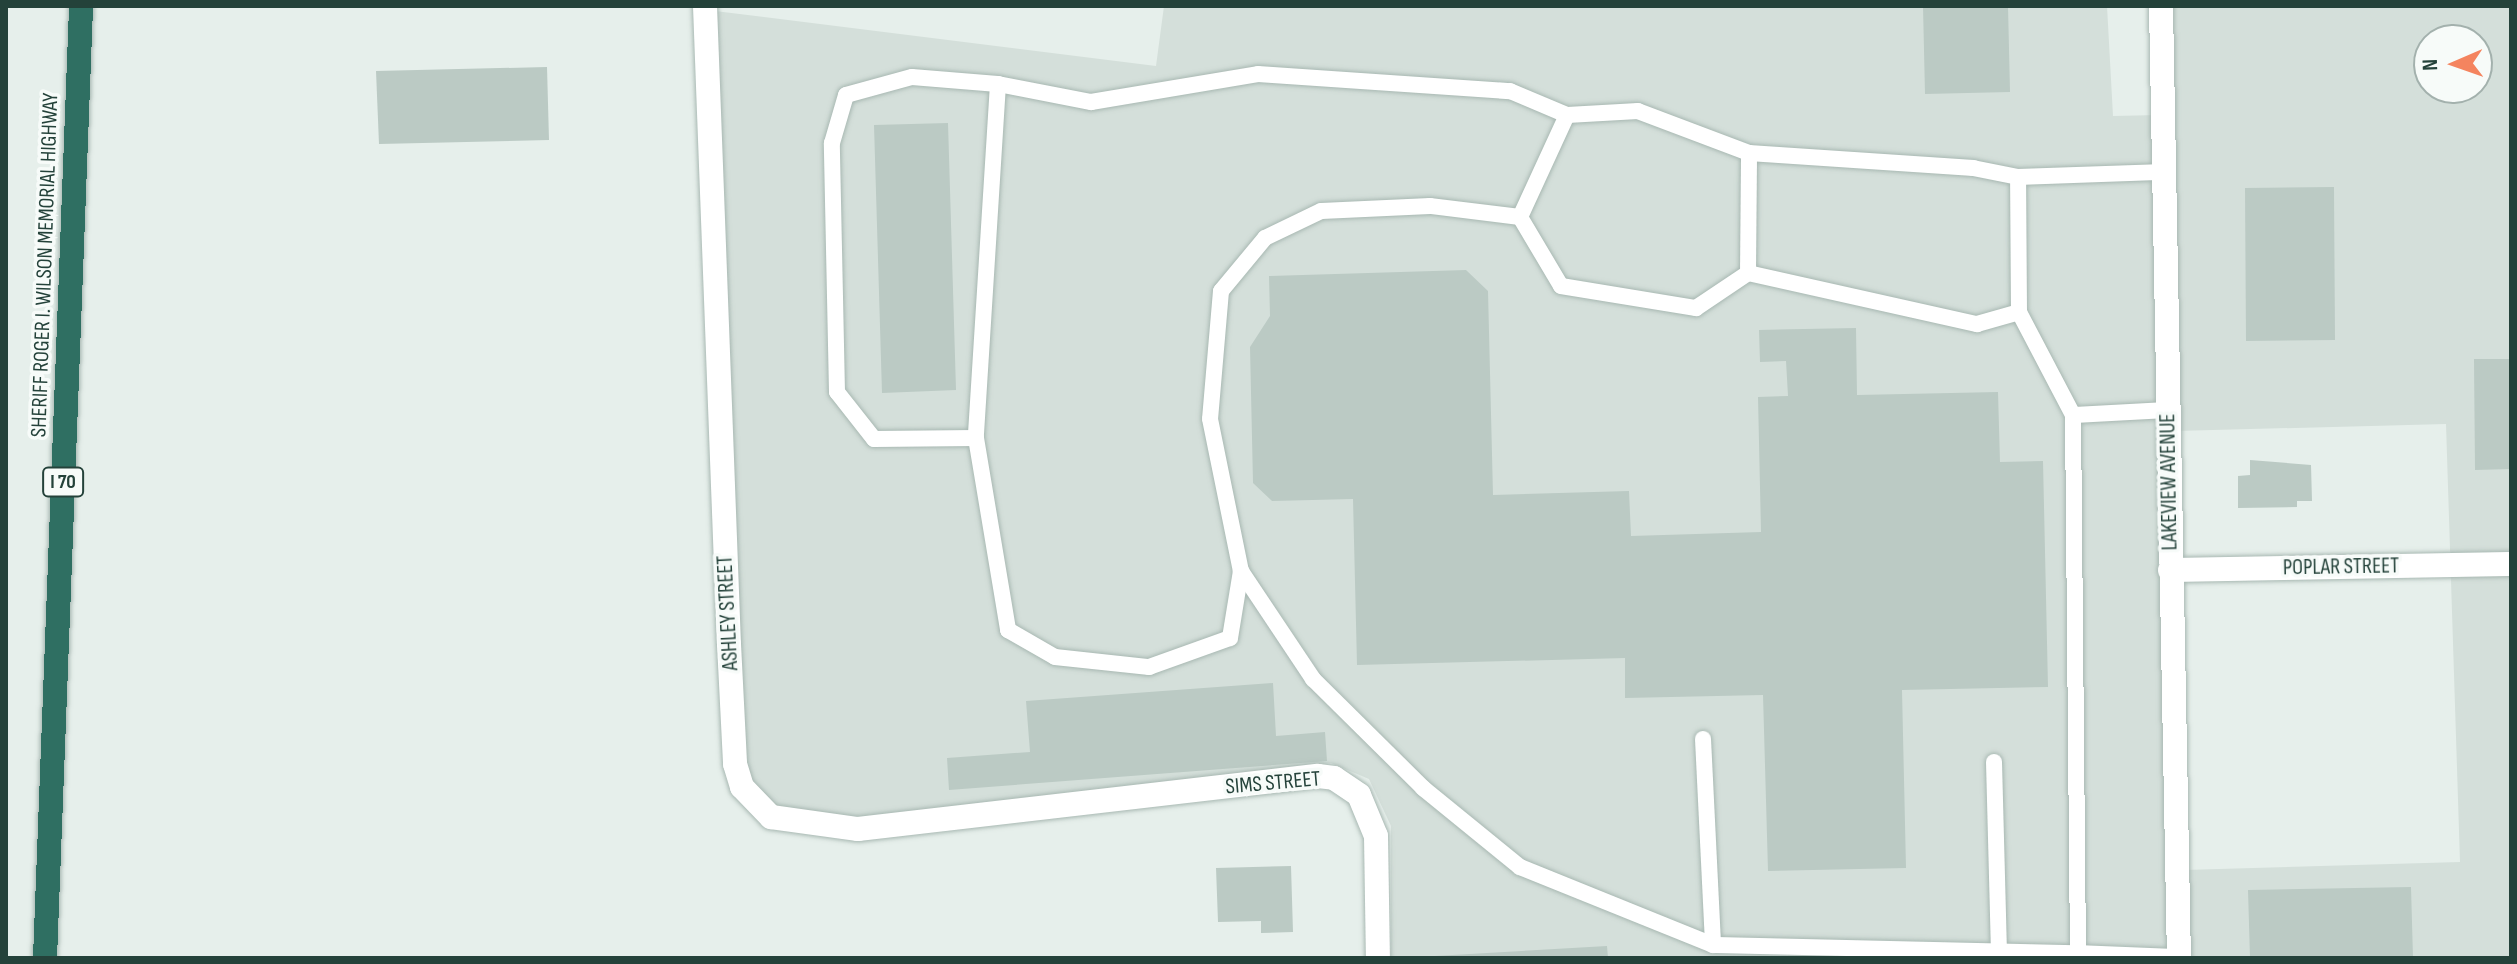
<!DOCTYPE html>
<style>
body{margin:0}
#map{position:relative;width:2517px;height:964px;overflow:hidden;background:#e6efeb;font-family:"Sofia Sans Condensed",sans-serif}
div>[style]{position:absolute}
.built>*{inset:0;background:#d4dfda}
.building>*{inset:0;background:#bbcac4}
.roads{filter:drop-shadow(0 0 2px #a8b8b2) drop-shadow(0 0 2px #a8b8b2)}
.lane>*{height:16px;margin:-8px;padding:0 8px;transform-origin:8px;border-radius:8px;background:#fff}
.street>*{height:24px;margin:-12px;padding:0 12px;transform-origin:12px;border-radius:12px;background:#fff}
.highway>*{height:24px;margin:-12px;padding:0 12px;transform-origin:12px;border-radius:12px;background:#2f6f62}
span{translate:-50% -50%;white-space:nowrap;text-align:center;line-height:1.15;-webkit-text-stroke:7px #f7fbf9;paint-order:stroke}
.shield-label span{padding:2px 6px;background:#f7fbf9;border:2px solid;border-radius:6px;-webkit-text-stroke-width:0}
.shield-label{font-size:20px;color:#24423a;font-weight:700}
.street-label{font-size:22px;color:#24423a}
.frame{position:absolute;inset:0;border:8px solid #24423a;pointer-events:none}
.north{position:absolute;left:2413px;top:24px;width:80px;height:80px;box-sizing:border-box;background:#f7fbf9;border:2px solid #a3b1ad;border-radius:50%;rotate:268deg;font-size:22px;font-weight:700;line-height:32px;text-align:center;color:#24423a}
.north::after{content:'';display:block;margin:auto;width:28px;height:36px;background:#f4845f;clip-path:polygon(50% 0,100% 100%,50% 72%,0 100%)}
</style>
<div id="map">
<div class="built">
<div style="clip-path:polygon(1164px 6px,2107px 6px,2113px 116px,2159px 115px,2177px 958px,1391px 958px,1391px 826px,1369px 779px,1331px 763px,858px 823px,822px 821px,763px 801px,744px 765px,715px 11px,1156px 66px)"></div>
<div style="clip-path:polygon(evenodd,2167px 6px,2511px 6px,2511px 958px,2186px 958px,2184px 870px,2460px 862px,2446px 424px,2175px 431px,2167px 6px,2429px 40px,2477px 40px,2477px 88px,2429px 88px,2429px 40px)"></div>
</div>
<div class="building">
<div style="clip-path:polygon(1923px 6px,2008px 6px,2010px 92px,1925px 94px)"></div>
<div style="clip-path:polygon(547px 67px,549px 140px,379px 144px,376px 71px)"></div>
<div style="clip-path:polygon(948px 123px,956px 390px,882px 393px,874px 125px)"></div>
<div style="clip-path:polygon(2334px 187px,2335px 340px,2246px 341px,2245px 188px)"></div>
<div style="clip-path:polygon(1466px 270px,1488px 291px,1493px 495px,1629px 491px,1631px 536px,1761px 532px,1758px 397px,1788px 396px,1786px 361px,1760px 362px,1759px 330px,1856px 328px,1857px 395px,1998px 392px,2000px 462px,2043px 461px,2048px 687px,1902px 690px,1906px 868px,1768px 871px,1763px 695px,1625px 698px,1625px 658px,1357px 665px,1353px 499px,1272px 501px,1253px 483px,1250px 347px,1270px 316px,1269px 276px)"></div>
<div style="clip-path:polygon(2474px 359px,2511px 359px,2511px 469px,2475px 470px)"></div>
<div style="clip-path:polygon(2250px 460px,2311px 465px,2312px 501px,2297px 501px,2297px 507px,2238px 508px,2238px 476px,2250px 475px)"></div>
<div style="clip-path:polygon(1273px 683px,1276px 736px,1325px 732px,1327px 761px,949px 790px,947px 758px,1030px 752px,1026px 701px)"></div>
<div style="clip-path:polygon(1291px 866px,1293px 932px,1261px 933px,1261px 921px,1218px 922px,1216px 868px)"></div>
<div style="clip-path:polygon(2411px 887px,2413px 958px,2250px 958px,2248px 890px)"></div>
<div style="clip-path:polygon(1607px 946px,1608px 958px,1435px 958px,1435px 956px)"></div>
</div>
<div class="roads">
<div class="lane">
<div style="left:998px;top:84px;width:95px;rotate:11deg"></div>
<div style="left:1091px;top:102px;width:169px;rotate:-9.5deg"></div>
<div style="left:1258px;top:74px;width:253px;rotate:3.9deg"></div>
<div style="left:1510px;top:91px;width:62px;rotate:22.8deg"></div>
<div style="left:1749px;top:153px;width:225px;rotate:3.8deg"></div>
<div style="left:1973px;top:168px;width:46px;rotate:11.3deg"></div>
<div style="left:1520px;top:217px;width:91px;rotate:-173deg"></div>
<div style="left:1430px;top:206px;width:109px;rotate:177.4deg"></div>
<div style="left:1321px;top:211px;width:62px;rotate:154.3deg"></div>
<div style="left:1265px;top:238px;width:69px;rotate:129.7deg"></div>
<div style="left:1221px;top:291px;width:128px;rotate:94.9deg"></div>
<div style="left:1210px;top:419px;width:155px;rotate:78.5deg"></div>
<div style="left:1241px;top:571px;width:130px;rotate:56.3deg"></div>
<div style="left:1313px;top:679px;width:155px;rotate:44.7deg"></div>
<div style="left:1423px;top:788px;width:125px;rotate:39.2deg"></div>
<div style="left:1520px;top:867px;width:208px;rotate:22deg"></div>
<div style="left:1713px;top:945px;width:365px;rotate:1.3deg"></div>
<div style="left:1748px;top:273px;width:120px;rotate:-89.5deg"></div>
<div style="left:1749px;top:153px;width:119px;rotate:-159.3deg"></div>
<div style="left:1638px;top:111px;width:71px;rotate:176.8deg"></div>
<div style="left:1567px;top:115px;width:112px;rotate:114.7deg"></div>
<div style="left:1520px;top:217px;width:80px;rotate:59.3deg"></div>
<div style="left:1561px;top:286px;width:137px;rotate:9.3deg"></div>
<div style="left:1696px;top:308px;width:63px;rotate:-33.9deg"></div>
<div style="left:1748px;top:273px;width:235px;rotate:12.6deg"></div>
<div style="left:1977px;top:324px;width:44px;rotate:-15.9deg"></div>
<div style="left:2168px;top:410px;width:95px;rotate:177deg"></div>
<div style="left:2073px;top:415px;width:538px;rotate:89.47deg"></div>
<div style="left:2078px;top:953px;width:101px;rotate:2.3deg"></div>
<div style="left:2073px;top:415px;width:116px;rotate:-117.7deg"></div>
<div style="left:2019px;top:312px;width:135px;rotate:-90.4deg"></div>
<div style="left:2018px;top:177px;width:146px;rotate:-2deg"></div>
<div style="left:976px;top:438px;width:102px;rotate:179.4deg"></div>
<div style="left:874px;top:439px;width:60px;rotate:-128.2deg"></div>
<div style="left:837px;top:392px;width:249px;rotate:-91.2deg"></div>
<div style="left:832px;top:143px;width:50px;rotate:-73.7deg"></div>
<div style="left:846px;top:95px;width:68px;rotate:-15.3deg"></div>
<div style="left:912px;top:77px;width:86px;rotate:4.7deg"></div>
<div style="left:998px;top:84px;width:355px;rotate:93.6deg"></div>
<div style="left:976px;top:438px;width:195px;rotate:80.5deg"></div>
<div style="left:1008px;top:630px;width:54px;rotate:29.9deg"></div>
<div style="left:1055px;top:657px;width:95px;rotate:6.1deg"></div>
<div style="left:1149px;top:667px;width:86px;rotate:-19.7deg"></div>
<div style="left:1230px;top:638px;width:68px;rotate:-80.7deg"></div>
<div style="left:1703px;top:739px;width:206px;rotate:87.2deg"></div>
<div style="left:1994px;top:762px;width:190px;rotate:88.5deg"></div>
</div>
<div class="street">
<div style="left:705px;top:6px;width:638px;rotate:87.85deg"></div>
<div style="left:729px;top:644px;width:120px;rotate:87.1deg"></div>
<div style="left:735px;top:764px;width:24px;rotate:73deg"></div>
<div style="left:742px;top:787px;width:42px;rotate:46deg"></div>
<div style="left:771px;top:817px;width:88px;rotate:7.9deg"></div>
<div style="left:858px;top:829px;width:463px;rotate:-6.6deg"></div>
<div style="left:1318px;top:776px;width:16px;rotate:7deg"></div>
<div style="left:1334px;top:778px;width:30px;rotate:34deg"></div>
<div style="left:1359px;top:795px;width:44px;rotate:67.5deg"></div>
<div style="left:1376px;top:836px;width:122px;rotate:89.1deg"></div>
<div style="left:2161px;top:6px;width:952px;rotate:88.92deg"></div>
<div style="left:2170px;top:570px;width:341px;rotate:-1deg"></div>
</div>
<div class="highway">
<div style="left:45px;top:958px;width:953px;rotate:-87.83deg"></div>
</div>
</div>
<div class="shield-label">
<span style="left:63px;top:482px">I 70</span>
</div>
<div class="street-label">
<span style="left:45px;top:265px;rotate:-88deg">SHERIFF ROGER I. WILSON MEMORIAL HIGHWAY</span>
<span style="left:2169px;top:482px;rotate:-91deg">LAKEVIEW AVENUE</span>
<span style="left:2341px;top:567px;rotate:-1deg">POPLAR STREET</span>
<span style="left:728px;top:613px;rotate:-93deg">ASHLEY STREET</span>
<span style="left:1273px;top:783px;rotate:-5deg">SIMS STREET</span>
</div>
<div class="frame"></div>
<div class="north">N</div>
</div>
